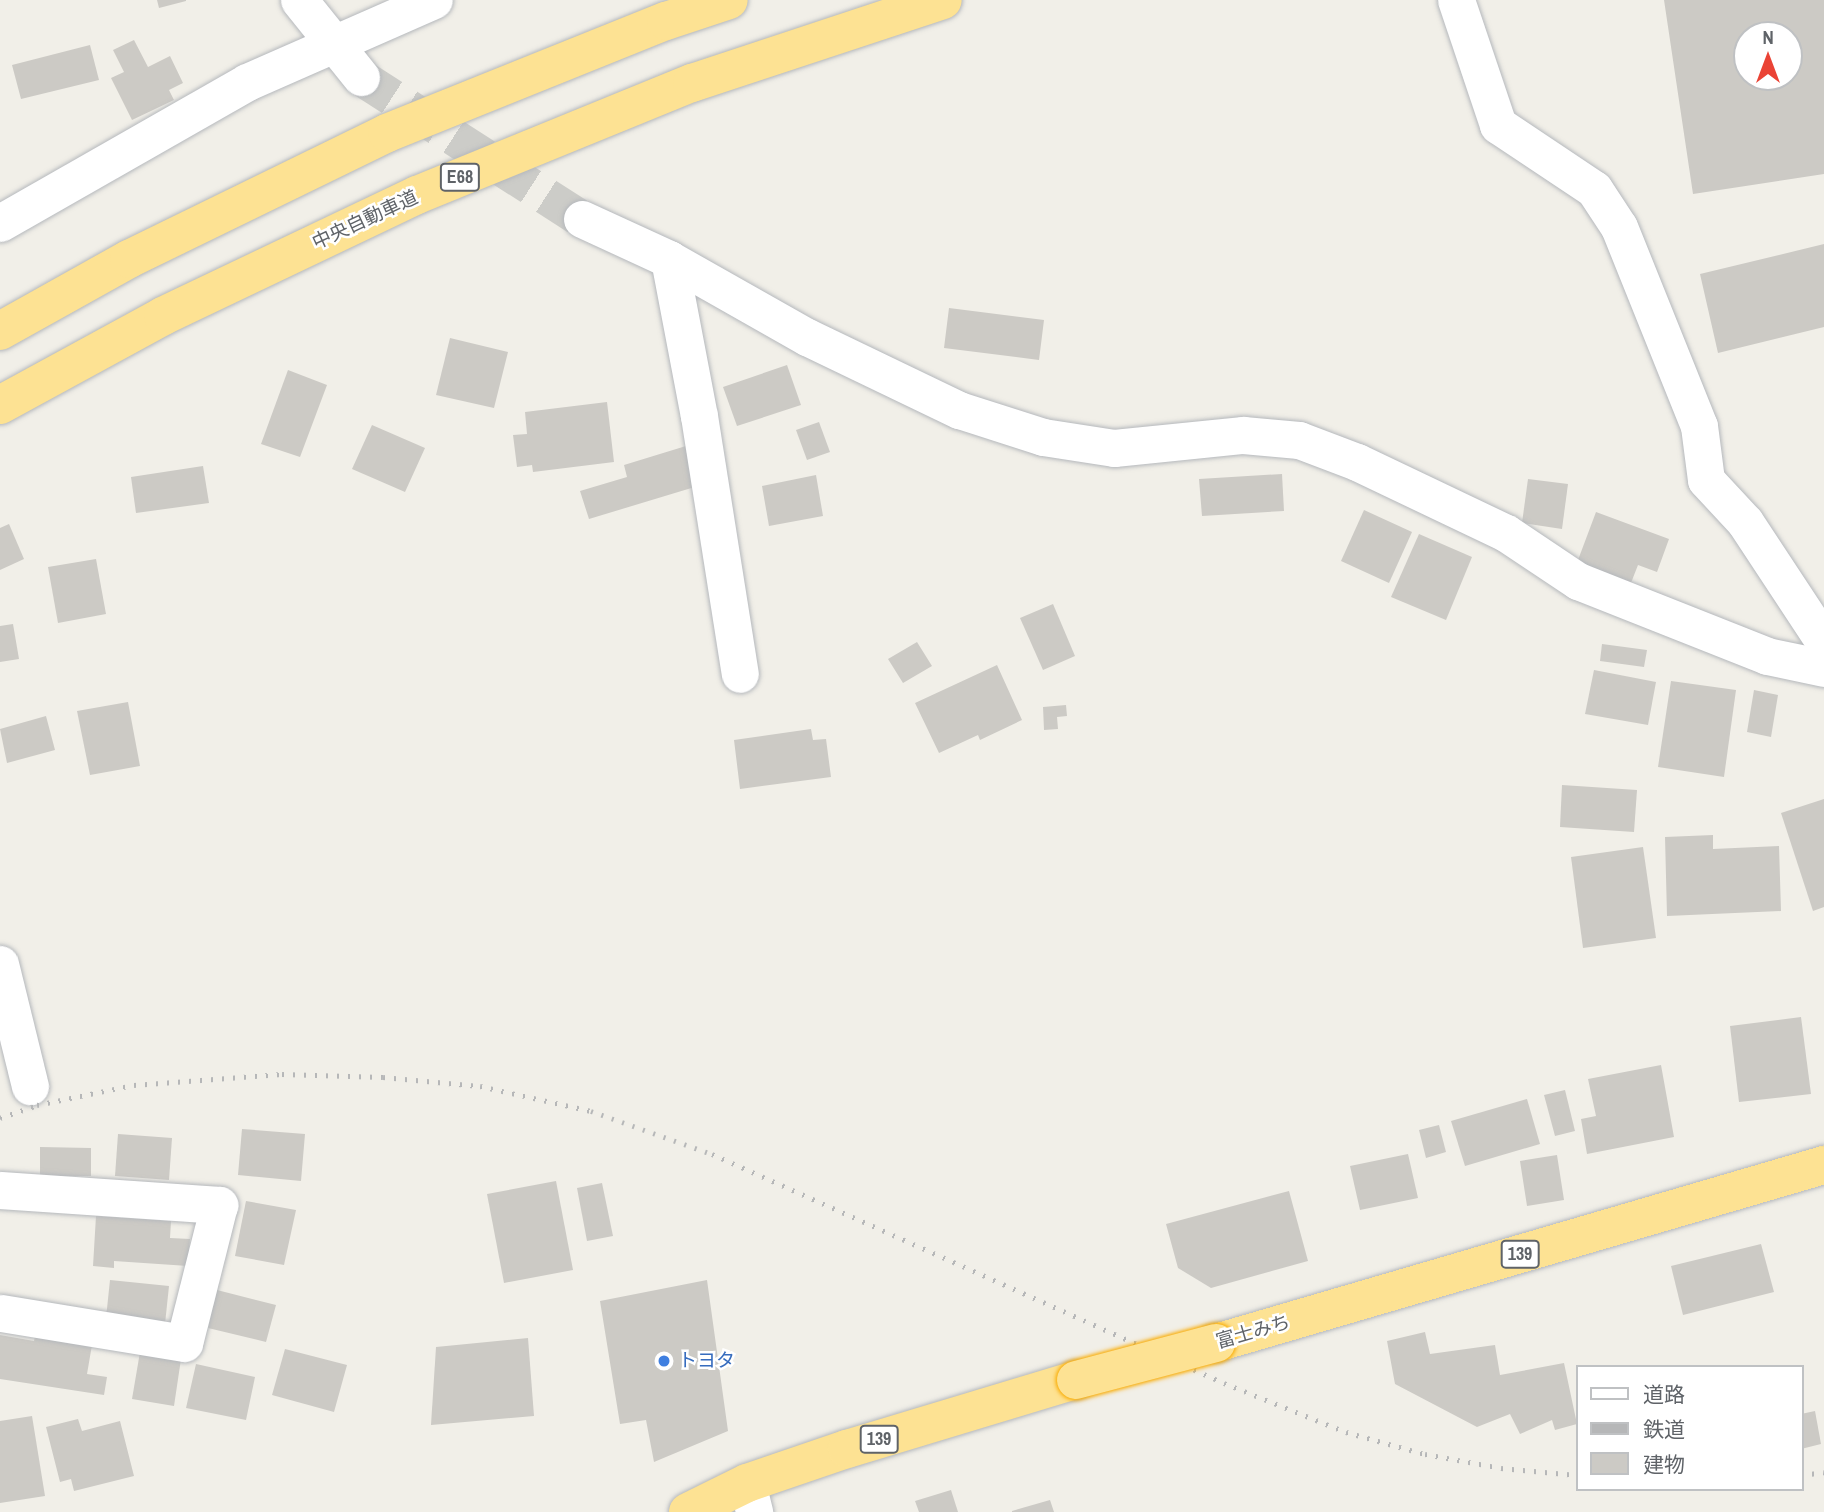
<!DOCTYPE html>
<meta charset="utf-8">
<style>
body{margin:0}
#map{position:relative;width:1824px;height:1512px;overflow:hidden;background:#f1efe8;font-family:"Archivo Narrow","Noto Sans JP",sans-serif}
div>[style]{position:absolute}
.building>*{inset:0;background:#cccac5}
.street-tunnel>*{height:37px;margin-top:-18.5px;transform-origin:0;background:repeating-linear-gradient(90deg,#ccccc8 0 37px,transparent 0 55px)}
.roads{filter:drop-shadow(0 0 2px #b5b8bc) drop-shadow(0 0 2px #b5b8bc)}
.street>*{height:37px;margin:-18.5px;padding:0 18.5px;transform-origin:18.5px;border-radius:18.5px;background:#fff}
.highway>*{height:38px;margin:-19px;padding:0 19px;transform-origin:19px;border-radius:19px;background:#fde293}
.rail>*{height:5px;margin-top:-2.5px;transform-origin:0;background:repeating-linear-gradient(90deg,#b6b7b8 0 2px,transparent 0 11px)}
.bridges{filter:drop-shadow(0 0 2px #f9ab00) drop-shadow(0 0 2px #f9ab00)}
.highway-bridge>*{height:38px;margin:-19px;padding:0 19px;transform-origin:19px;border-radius:19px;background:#fde293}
.dots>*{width:19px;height:19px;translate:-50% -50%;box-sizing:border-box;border:4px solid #fff;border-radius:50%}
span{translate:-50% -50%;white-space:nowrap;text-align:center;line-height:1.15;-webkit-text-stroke:5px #fff;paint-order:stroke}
.shield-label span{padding:2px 5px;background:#fff;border:2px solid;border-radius:5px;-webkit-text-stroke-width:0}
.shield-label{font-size:18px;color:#5f6368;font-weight:700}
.street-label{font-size:19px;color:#5f6368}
.shop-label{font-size:19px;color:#366cbe}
.left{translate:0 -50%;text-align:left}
.legend{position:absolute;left:1576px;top:1365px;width:228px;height:126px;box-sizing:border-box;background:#fff;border:2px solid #bfc1c3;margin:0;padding:9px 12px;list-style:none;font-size:21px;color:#5f6368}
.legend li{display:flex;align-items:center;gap:14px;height:35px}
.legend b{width:35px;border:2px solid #bfc1c3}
.north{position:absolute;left:1733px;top:21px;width:70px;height:70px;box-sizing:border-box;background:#fff;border:2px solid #bfc1c3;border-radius:50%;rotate:0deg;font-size:19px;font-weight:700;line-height:28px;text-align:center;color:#5f6368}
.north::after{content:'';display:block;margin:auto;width:24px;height:32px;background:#ea4335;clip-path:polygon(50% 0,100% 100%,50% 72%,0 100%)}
</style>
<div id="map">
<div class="building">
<div style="clip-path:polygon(157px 0,186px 0,186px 1px,159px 8px)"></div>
<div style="clip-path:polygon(evenodd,1664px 0,1824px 0,1824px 174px,1693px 194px,1664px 0,1747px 35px,1789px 35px,1789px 77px,1747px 77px,1747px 35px)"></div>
<div style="clip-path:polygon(134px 40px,148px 67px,170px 56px,183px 83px,169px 90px,174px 100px,132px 120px,111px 78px,124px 72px,113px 50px)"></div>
<div style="clip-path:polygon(90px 45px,99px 80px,21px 99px,12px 65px)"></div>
<div style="clip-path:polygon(1824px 244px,1824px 327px,1718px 353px,1700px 274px)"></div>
<div style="clip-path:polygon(949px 308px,1044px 320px,1039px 360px,944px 348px)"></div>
<div style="clip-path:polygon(450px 338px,508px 352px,494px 408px,436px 395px)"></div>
<div style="clip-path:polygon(787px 365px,801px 405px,737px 426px,723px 387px)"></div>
<div style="clip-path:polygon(288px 370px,327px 385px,300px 457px,261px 444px)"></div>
<div style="clip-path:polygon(607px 402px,614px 462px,533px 472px,532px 465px,517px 467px,513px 435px,527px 434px,525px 412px)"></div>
<div style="clip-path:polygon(819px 422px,830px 452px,807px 460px,796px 430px)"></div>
<div style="clip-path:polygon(372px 425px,425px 448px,405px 492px,352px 469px)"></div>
<div style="clip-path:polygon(686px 446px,698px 486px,589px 519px,580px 491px,627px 477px,624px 465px)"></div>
<div style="clip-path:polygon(203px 466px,209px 503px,136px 513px,131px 477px)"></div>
<div style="clip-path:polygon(1282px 474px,1284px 511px,1202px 516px,1199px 479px)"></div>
<div style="clip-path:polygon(816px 475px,823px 516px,769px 526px,762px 486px)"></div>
<div style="clip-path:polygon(1528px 479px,1568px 484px,1562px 529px,1522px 523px)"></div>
<div style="clip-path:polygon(1364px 510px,1412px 532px,1389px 583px,1341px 561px)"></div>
<div style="clip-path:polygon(1596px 512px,1669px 539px,1657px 572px,1638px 565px,1629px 588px,1575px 568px)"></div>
<div style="clip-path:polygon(9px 524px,24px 559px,0 570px,0 528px)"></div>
<div style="clip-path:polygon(1419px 534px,1472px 557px,1446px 620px,1391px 597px)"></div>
<div style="clip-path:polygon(96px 559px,106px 614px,58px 623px,48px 567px)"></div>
<div style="clip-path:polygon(1053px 604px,1075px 656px,1043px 670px,1020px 618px)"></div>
<div style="clip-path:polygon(13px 624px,19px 659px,0 662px,0 626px)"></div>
<div style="clip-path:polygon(917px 642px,932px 666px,903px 683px,888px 659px)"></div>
<div style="clip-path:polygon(1602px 644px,1647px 650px,1644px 667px,1600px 661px)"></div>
<div style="clip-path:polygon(997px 665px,1022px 720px,980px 740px,978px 735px,939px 753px,915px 703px)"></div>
<div style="clip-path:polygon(1594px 670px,1656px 682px,1648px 725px,1585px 714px)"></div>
<div style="clip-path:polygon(1671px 681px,1736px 690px,1724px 777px,1658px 767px)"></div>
<div style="clip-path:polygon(1754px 690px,1778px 695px,1771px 737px,1747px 732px)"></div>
<div style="clip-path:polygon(128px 702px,140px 766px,90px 775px,77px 711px)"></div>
<div style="clip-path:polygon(1066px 705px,1067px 716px,1057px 717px,1058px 729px,1044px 730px,1043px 707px)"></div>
<div style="clip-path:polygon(46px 716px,55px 750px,7px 763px,0 729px)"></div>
<div style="clip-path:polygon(811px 729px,813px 740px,826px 739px,831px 777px,740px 789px,734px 740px)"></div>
<div style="clip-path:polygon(1562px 785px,1637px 790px,1634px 832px,1560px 827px)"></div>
<div style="clip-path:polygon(1824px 799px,1824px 907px,1813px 911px,1781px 813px)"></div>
<div style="clip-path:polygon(1713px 835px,1713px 849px,1779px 846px,1781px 911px,1667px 916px,1665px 837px)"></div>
<div style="clip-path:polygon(1643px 847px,1656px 938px,1583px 948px,1571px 857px)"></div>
<div style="clip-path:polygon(1801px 1017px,1811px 1094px,1739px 1102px,1730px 1026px)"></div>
<div style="clip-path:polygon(1661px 1065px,1674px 1137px,1587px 1154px,1581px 1119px,1596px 1116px,1588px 1079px)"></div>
<div style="clip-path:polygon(1565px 1090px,1575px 1131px,1555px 1136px,1544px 1095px)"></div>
<div style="clip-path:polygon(1527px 1099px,1540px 1144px,1465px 1166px,1451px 1121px)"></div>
<div style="clip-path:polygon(1439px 1125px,1446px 1152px,1426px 1158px,1419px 1130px)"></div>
<div style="clip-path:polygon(242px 1129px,305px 1134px,301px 1181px,238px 1175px)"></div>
<div style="clip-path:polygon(118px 1134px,172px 1138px,169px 1180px,115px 1176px)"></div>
<div style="clip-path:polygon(40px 1147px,91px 1148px,91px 1176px,40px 1176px)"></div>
<div style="clip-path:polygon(1408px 1154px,1418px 1198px,1360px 1210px,1350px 1166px)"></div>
<div style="clip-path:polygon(1557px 1155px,1564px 1200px,1527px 1206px,1520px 1161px)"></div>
<div style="clip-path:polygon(556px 1181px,573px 1270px,504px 1283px,487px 1194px)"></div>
<div style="clip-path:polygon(602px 1183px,613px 1236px,587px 1241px,577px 1188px)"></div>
<div style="clip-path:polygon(1289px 1191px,1308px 1261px,1211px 1288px,1178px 1268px,1166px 1224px)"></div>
<div style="clip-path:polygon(246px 1201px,296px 1210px,284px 1265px,235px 1256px)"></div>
<div style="clip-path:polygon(96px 1216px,171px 1221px,170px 1238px,190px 1239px,188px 1266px,114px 1261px,114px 1268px,93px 1266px)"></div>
<div style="clip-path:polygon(1761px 1244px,1774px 1292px,1683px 1315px,1671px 1266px)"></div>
<div style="clip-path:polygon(110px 1280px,169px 1286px,165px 1324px,106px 1318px)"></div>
<div style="clip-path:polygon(707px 1280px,728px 1431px,654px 1462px,646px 1420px,620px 1424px,600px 1301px)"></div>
<div style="clip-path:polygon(217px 1290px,276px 1305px,266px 1342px,208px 1328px)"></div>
<div style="clip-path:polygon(1425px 1332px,1430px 1354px,1495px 1345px,1500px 1375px,1564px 1363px,1577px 1424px,1555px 1430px,1552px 1420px,1520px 1434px,1510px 1414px,1477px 1427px,1395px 1384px,1387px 1341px)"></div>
<div style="clip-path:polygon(0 1335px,34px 1341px,35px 1336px,92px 1345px,87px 1374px,107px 1377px,104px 1395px,0 1379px)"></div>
<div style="clip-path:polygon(528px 1338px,534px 1416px,431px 1425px,436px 1347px)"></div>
<div style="clip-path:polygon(285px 1349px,347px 1365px,334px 1412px,272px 1395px)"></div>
<div style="clip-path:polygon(140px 1352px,181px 1359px,174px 1406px,132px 1399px)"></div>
<div style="clip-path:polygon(196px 1364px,255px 1377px,246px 1420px,186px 1408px)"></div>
<div style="clip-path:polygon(1815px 1411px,1821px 1444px,1801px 1449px,1801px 1414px)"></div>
<div style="clip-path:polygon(32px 1416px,45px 1496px,0 1503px,0 1421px)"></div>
<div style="clip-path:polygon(78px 1419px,82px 1431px,120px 1421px,134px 1476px,74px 1491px,71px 1479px,60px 1482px,46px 1427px)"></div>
<div style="clip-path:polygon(951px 1490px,958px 1512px,919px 1512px,915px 1501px)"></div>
<div style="clip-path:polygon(1050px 1500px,1054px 1512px,1012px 1512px,1012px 1511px)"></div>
</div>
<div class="street-tunnel">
<div style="left:361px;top:77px;width:263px;rotate:32.7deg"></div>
</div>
<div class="roads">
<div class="street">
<div style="left:299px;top:0;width:99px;rotate:51.2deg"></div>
<div style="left:1456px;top:0;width:132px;rotate:71.4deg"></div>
<div style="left:1498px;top:125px;width:115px;rotate:33.7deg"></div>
<div style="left:1594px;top:189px;width:45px;rotate:56.7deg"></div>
<div style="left:1619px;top:227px;width:214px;rotate:68.1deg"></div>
<div style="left:1699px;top:426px;width:54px;rotate:82.6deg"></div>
<div style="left:1706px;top:480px;width:57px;rotate:47.1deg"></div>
<div style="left:1745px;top:522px;width:144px;rotate:56.6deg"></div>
<div style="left:582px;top:219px;width:96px;rotate:24.7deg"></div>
<div style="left:669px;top:259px;width:159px;rotate:29.5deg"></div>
<div style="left:807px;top:337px;width:169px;rotate:25.7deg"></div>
<div style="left:959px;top:410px;width:88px;rotate:17.8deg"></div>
<div style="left:1043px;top:437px;width:72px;rotate:8.8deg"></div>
<div style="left:1114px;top:448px;width:130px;rotate:-5.8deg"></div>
<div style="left:1243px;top:435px;width:56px;rotate:5.1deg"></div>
<div style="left:1299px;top:440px;width:62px;rotate:20.8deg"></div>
<div style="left:1357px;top:462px;width:165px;rotate:25.5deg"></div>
<div style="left:1506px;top:533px;width:87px;rotate:33.7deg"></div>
<div style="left:1578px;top:581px;width:203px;rotate:21.6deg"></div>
<div style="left:1767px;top:656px;width:58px;rotate:11.9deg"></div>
<div style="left:0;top:223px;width:284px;rotate:-29.7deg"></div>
<div style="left:247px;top:82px;width:204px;rotate:-23.7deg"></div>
<div style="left:669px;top:259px;width:160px;rotate:79.2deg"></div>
<div style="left:699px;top:416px;width:261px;rotate:81deg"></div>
<div style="left:0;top:964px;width:126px;rotate:76.2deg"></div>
<div style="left:0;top:1190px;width:220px;rotate:3.9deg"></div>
<div style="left:219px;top:1205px;width:142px;rotate:104.2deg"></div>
<div style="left:184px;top:1343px;width:186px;rotate:-170.7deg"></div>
<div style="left:747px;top:1483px;width:30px;rotate:76deg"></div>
</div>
<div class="highway">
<div style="left:0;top:331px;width:148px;rotate:-29.2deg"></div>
<div style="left:129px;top:259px;width:287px;rotate:-26deg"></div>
<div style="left:387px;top:133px;width:301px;rotate:-21.9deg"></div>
<div style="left:666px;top:21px;width:66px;rotate:-18.4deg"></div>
<div style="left:0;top:405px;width:186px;rotate:-28.6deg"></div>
<div style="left:163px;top:316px;width:281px;rotate:-25.5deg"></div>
<div style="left:417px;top:195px;width:297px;rotate:-22.2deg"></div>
<div style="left:692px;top:83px;width:264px;rotate:-18.3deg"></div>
<div style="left:1216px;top:1343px;width:634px;rotate:-16.32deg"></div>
<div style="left:688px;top:1512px;width:66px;rotate:-26.2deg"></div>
<div style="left:747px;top:1483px;width:106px;rotate:-18.8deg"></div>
<div style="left:847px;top:1449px;width:239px;rotate:-16.8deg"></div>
</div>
</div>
<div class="rail">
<div style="left:0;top:1118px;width:39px;rotate:-19deg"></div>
<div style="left:37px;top:1105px;width:99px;rotate:-11.7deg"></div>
<div style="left:134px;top:1085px;width:148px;rotate:-4.3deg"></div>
<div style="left:282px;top:1074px;width:101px;rotate:1.7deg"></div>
<div style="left:383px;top:1077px;width:97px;rotate:5.3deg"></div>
<div style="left:480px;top:1086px;width:114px;rotate:12.7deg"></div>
<div style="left:591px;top:1111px;width:128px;rotate:19.6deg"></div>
<div style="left:712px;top:1154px;width:561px;rotate:24.1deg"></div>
<div style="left:1224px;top:1383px;width:131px;rotate:21.9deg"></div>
<div style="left:1346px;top:1432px;width:82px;rotate:15.6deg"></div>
<div style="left:1425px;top:1454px;width:77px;rotate:10.4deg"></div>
<div style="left:1501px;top:1468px;width:76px;rotate:5.3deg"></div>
<div style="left:1801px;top:1475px;width:23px;rotate:-7deg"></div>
</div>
<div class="bridges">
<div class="highway-bridge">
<div style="left:1076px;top:1380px;width:145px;rotate:-14.8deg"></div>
</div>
</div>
<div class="dots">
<div style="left:664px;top:1361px;background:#3f7fe0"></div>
</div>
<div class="shield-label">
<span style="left:460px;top:177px">E68</span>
<span style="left:1520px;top:1254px">139</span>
<span style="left:879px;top:1439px">139</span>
</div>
<div class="street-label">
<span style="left:365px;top:220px;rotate:-25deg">中央自動車道</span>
<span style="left:1253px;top:1332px;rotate:-16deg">富士みち</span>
</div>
<div class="shop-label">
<span class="left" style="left:678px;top:1361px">トヨタ</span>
</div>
<ul class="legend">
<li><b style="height:9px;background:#fff"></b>道路</li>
<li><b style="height:9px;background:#b6b7b8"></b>鉄道</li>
<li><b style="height:19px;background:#cccac5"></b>建物</li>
</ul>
<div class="north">N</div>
</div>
